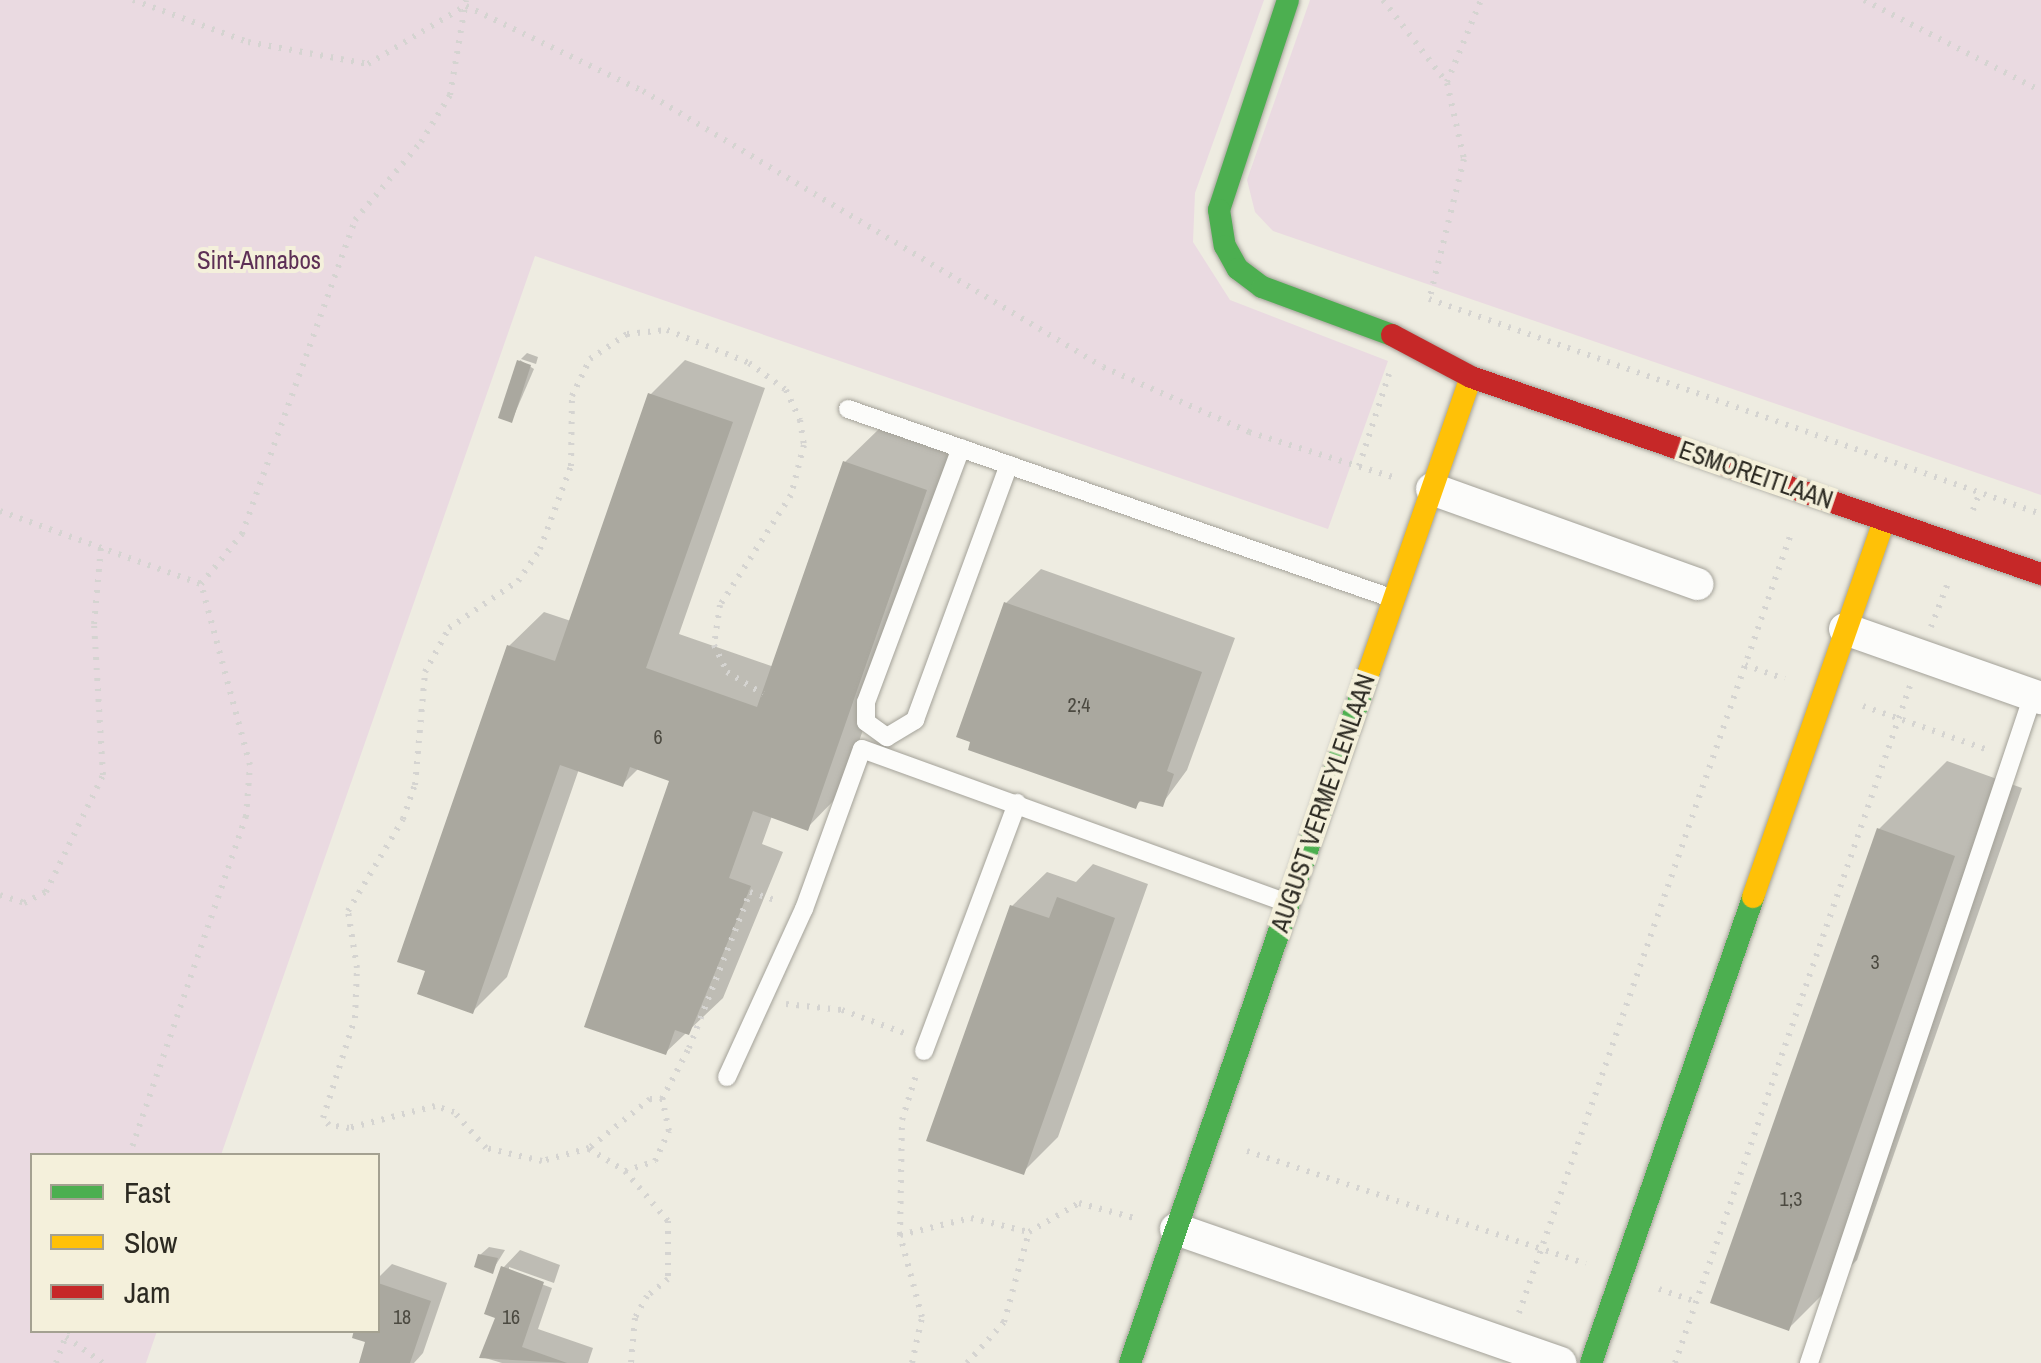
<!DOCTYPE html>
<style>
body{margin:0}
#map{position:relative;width:2041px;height:1363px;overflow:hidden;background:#eeece1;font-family:"Archivo Narrow",sans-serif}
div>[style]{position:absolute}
.green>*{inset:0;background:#eadae1}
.shadow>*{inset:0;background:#0003}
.building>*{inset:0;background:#aaa89f}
.path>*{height:6px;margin-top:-3px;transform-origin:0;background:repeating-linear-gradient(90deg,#d5d4d1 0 2.5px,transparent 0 10.5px)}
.roads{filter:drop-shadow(0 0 2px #a4a299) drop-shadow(0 0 2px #a4a299)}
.lane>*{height:18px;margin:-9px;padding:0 9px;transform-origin:9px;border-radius:9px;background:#fcfcfa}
.street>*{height:32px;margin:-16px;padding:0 16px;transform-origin:16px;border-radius:16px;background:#fcfcfa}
.fast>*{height:22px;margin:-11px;padding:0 11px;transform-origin:11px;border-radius:11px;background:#4caf50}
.slow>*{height:22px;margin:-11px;padding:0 11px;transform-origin:11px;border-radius:11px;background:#ffc107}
.jam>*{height:22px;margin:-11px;padding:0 11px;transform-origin:11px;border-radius:11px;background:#c62828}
span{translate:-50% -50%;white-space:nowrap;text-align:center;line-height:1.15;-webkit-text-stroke:8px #f4f0db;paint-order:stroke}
.number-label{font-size:20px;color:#4c4a41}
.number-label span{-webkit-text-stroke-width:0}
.park-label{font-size:25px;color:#5d2f56}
.street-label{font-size:25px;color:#2c2a22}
.legend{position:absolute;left:30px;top:1153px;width:350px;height:180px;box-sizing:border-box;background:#f4f0db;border:2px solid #a4a191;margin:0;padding:12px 18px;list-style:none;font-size:30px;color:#2c2a22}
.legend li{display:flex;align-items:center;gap:20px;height:50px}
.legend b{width:50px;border:2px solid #a4a191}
</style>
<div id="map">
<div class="green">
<div style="clip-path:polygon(0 0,1264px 0,1195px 193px,1193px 242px,1230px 300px,1388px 361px,1328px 529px,535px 256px,221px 1155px,32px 1156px,32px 1330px,157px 1331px,146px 1363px,0 1363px)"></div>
<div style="clip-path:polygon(1310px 0,2041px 0,2041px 495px,1273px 231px,1255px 212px,1247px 180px)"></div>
</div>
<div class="shadow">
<div style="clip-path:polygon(527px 353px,538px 357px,536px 364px,521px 359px)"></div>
<div style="clip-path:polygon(520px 360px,534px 369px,512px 420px,519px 362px)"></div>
<div style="clip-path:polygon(685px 360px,765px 388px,679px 634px,774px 667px,845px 462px,880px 428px,959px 455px,841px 793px,807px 828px,772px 816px,762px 844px,783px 852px,723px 998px,665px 1053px,673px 779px,640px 767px,623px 784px,579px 769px,507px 977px,473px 1011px,509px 646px,544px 612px,571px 621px,651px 394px)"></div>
<div style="clip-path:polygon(1041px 569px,1235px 638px,1187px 770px,1162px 804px,1142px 800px,1135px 806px,1006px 603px)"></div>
<div style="clip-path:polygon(1947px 761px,2022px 788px,1857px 1260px,1789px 1328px,1879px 829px)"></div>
<div style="clip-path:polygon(1093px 864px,1148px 884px,1058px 1137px,1023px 1172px,1012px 906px,1047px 872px,1076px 882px)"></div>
<div style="clip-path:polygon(489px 1247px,505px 1250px,492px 1271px,480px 1255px)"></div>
<div style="clip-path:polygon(520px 1250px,560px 1265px,554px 1283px,509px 1267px,509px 1272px,552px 1288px,538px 1329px,593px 1348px,588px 1363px,502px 1363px,482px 1357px,499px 1316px,503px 1268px)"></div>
<div style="clip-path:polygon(392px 1264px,447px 1283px,423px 1353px,414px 1363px,361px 1363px,378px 1330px,378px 1278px)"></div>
</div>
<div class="building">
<div style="clip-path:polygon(517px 360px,531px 365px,512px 423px,498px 418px)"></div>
<div style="clip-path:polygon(648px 393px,733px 422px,646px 668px,757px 707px,843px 461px,927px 490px,808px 831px,753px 811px,729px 878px,751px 886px,689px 1035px,675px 1030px,666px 1055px,584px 1027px,669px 781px,630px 767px,623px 787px,560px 765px,473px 1014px,417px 994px,425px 971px,397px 962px,507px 645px,555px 661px)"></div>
<div style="clip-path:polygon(1004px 602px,1202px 672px,1167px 771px,1174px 774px,1163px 807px,1139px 801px,1136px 809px,968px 750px,970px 742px,956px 737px)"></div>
<div style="clip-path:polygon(1877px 828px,1955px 856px,1789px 1331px,1710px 1303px)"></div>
<div style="clip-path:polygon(1057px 897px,1115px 918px,1024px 1175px,926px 1141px,1010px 905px,1049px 918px)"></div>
<div style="clip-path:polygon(478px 1254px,498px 1258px,493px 1274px,474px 1267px)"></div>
<div style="clip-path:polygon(501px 1266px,544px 1282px,522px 1347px,567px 1363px,479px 1358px,495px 1318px,484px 1314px)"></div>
<div style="clip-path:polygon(378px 1283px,431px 1301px,410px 1363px,359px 1363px,365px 1342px,352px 1338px,354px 1330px,378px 1330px)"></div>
</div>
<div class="path">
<div style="left:133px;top:0;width:122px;rotate:20.1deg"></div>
<div style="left:248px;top:42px;width:122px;rotate:10.4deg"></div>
<div style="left:368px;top:64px;width:113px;rotate:-30.9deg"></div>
<div style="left:1383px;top:0;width:105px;rotate:52.4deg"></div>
<div style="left:1447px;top:83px;width:78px;rotate:77.4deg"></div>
<div style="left:1464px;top:159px;width:145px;rotate:103.9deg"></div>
<div style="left:1864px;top:0;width:199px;rotate:27.2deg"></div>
<div style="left:466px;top:6px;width:196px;rotate:25.7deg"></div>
<div style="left:643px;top:91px;width:536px;rotate:30.96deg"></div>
<div style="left:1103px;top:367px;width:160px;rotate:24deg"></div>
<div style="left:1249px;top:432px;width:151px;rotate:17.4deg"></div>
<div style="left:1447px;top:82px;width:89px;rotate:-67.5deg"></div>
<div style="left:1429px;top:299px;width:649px;rotate:19.36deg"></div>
<div style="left:1359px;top:466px;width:97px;rotate:-71.9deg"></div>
<div style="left:1973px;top:510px;width:19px;rotate:-69deg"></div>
<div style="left:0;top:511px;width:214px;rotate:20deg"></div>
<div style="left:201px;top:584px;width:65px;rotate:-50.6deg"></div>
<div style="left:242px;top:534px;width:334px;rotate:-70.2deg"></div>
<div style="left:355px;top:220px;width:102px;rotate:-49.8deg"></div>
<div style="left:421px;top:142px;width:55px;rotate:-58.3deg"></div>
<div style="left:450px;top:95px;width:96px;rotate:-80.4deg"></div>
<div style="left:1931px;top:627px;width:47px;rotate:-68.9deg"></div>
<div style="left:1745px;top:665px;width:42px;rotate:19.3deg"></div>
<div style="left:1863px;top:706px;width:133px;rotate:19.4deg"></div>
<div style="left:0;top:895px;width:25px;rotate:18deg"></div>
<div style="left:24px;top:903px;width:25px;rotate:-27deg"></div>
<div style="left:46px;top:892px;width:130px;rotate:-64deg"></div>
<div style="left:103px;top:775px;width:151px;rotate:-93.4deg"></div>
<div style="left:94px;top:624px;width:77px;rotate:-84.8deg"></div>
<div style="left:786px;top:1004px;width:56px;rotate:6.1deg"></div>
<div style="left:842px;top:1010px;width:66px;rotate:20.4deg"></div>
<div style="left:662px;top:1099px;width:12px;rotate:180deg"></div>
<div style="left:650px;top:1099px;width:78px;rotate:141.2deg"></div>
<div style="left:589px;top:1148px;width:49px;rotate:164.5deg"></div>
<div style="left:542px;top:1161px;width:57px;rotate:-166.9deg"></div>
<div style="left:486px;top:1148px;width:48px;rotate:-131.6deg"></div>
<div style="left:454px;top:1112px;width:20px;rotate:-162deg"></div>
<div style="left:435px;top:1106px;width:89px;rotate:165.7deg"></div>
<div style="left:349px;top:1128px;width:20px;rotate:-171deg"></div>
<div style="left:329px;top:1125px;width:9px;rotate:-131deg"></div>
<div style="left:323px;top:1118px;width:105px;rotate:-72.3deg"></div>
<div style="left:355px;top:1018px;width:50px;rotate:-87.7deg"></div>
<div style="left:357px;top:968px;width:58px;rotate:-99deg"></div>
<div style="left:348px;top:911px;width:107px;rotate:-59.1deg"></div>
<div style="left:403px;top:819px;width:36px;rotate:-71deg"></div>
<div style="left:415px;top:785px;width:113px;rotate:-84.9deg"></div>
<div style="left:425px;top:672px;width:50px;rotate:-61.4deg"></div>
<div style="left:449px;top:628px;width:83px;rotate:-34.3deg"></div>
<div style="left:518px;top:581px;width:39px;rotate:-55deg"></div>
<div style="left:540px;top:549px;width:89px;rotate:-69.5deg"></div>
<div style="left:571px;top:466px;width:70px;rotate:-89.2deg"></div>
<div style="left:572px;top:396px;width:41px;rotate:-64.1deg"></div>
<div style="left:590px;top:359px;width:45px;rotate:-34deg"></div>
<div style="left:627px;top:334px;width:40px;rotate:-5.7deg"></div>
<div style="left:667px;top:330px;width:88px;rotate:21.9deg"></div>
<div style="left:749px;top:363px;width:46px;rotate:36.1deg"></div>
<div style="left:786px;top:390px;width:33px;rotate:65deg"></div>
<div style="left:800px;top:420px;width:25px;rotate:81deg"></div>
<div style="left:804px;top:445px;width:52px;rotate:104.6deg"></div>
<div style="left:791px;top:495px;width:131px;rotate:122.8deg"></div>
<div style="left:720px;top:605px;width:40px;rotate:98.5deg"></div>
<div style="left:714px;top:645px;width:30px;rotate:64deg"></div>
<div style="left:727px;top:672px;width:42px;rotate:31.4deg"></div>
<div style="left:589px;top:1149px;width:42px;rotate:31.4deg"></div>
<div style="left:625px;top:1171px;width:66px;rotate:49.3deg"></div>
<div style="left:668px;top:1221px;width:58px;rotate:90deg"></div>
<div style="left:668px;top:1279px;width:27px;rotate:141deg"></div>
<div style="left:647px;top:1296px;width:25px;rotate:119deg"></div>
<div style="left:635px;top:1318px;width:45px;rotate:95.1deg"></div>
<div style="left:1247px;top:1151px;width:357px;rotate:18.4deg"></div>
<div style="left:129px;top:1156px;width:359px;rotate:-71deg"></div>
<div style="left:246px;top:817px;width:52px;rotate:-85.6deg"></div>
<div style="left:250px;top:765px;width:188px;rotate:-105.1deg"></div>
<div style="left:625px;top:1171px;width:32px;rotate:-18deg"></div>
<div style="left:655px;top:1161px;width:33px;rotate:-65deg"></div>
<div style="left:669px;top:1131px;width:33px;rotate:-102deg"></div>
<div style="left:662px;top:1099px;width:58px;rotate:-62.1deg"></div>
<div style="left:689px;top:1048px;width:168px;rotate:-68.6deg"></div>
<div style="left:750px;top:892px;width:29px;rotate:18deg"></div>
<div style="left:900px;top:1235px;width:73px;rotate:-13.5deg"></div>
<div style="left:971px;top:1218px;width:60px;rotate:13.6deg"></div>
<div style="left:1659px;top:1289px;width:39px;rotate:19deg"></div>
<div style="left:1519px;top:1313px;width:828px;rotate:-70.76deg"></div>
<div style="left:66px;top:1337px;width:45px;rotate:35.1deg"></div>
<div style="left:56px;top:1363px;width:35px;rotate:-70deg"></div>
<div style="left:912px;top:1363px;width:47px;rotate:-77.7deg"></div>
<div style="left:922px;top:1317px;width:85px;rotate:-105deg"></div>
<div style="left:900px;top:1235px;width:115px;rotate:-89deg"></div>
<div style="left:902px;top:1120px;width:47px;rotate:-72.7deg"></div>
<div style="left:967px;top:1363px;width:55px;rotate:-47.9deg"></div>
<div style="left:1004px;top:1322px;width:93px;rotate:-74.5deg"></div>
<div style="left:1029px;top:1232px;width:58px;rotate:-30.1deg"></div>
<div style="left:1079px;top:1203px;width:61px;rotate:15.2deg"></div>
<div style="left:1675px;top:1363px;width:717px;rotate:-70.86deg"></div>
</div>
<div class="roads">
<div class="lane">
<div style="left:848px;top:409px;width:578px;rotate:19.19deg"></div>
<div style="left:961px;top:448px;width:271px;rotate:110.5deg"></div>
<div style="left:866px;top:702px;width:20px;rotate:90deg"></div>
<div style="left:866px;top:722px;width:26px;rotate:36deg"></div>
<div style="left:887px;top:737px;width:33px;rotate:-31deg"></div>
<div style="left:915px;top:720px;width:272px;rotate:-69.8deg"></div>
<div style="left:924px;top:1051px;width:265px;rotate:-69.4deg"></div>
<div style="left:727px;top:1077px;width:185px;rotate:-65.4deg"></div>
<div style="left:804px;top:909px;width:170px;rotate:-70.1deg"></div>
<div style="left:862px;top:749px;width:453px;rotate:19.9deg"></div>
<div style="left:1809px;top:1363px;width:705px;rotate:-71.46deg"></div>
</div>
<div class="street">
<div style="left:1432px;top:489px;width:282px;rotate:19.7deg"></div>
<div style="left:1845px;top:629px;width:208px;rotate:19.4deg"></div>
<div style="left:1176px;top:1229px;width:407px;rotate:19.2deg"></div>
</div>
<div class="fast">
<div style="left:1288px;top:0;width:221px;rotate:108.2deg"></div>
<div style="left:1219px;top:210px;width:36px;rotate:81deg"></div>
<div style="left:1225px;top:246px;width:26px;rotate:61deg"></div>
<div style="left:1238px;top:269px;width:30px;rotate:37deg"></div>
<div style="left:1262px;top:287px;width:139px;rotate:20.3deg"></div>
<div style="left:1130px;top:1363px;width:729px;rotate:-70.94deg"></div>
<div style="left:1591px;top:1363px;width:493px;rotate:-70.8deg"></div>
</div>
<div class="slow">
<div style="left:1368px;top:674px;width:314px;rotate:-70.9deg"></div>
<div style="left:1753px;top:897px;width:399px;rotate:-70.8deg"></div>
</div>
<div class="jam">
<div style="left:1392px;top:335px;width:89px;rotate:28deg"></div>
<div style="left:1471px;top:377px;width:603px;rotate:19.07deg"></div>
</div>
</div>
<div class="number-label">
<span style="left:1079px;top:704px">2;4</span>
<span style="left:658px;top:736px">6</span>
<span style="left:1875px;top:961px">3</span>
<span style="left:1791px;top:1198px">1;3</span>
<span style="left:402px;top:1316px">18</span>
<span style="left:511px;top:1316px">16</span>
</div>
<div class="park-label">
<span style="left:259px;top:260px">Sint-Annabos</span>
</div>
<div class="street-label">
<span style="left:1756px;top:475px;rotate:19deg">ESMOREITLAAN</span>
<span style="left:1323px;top:803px;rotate:-71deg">AUGUST VERMEYLENLAAN</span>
</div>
<ul class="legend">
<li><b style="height:12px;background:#4caf50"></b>Fast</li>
<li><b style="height:12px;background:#ffc107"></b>Slow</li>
<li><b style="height:12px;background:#c62828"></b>Jam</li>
</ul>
</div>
